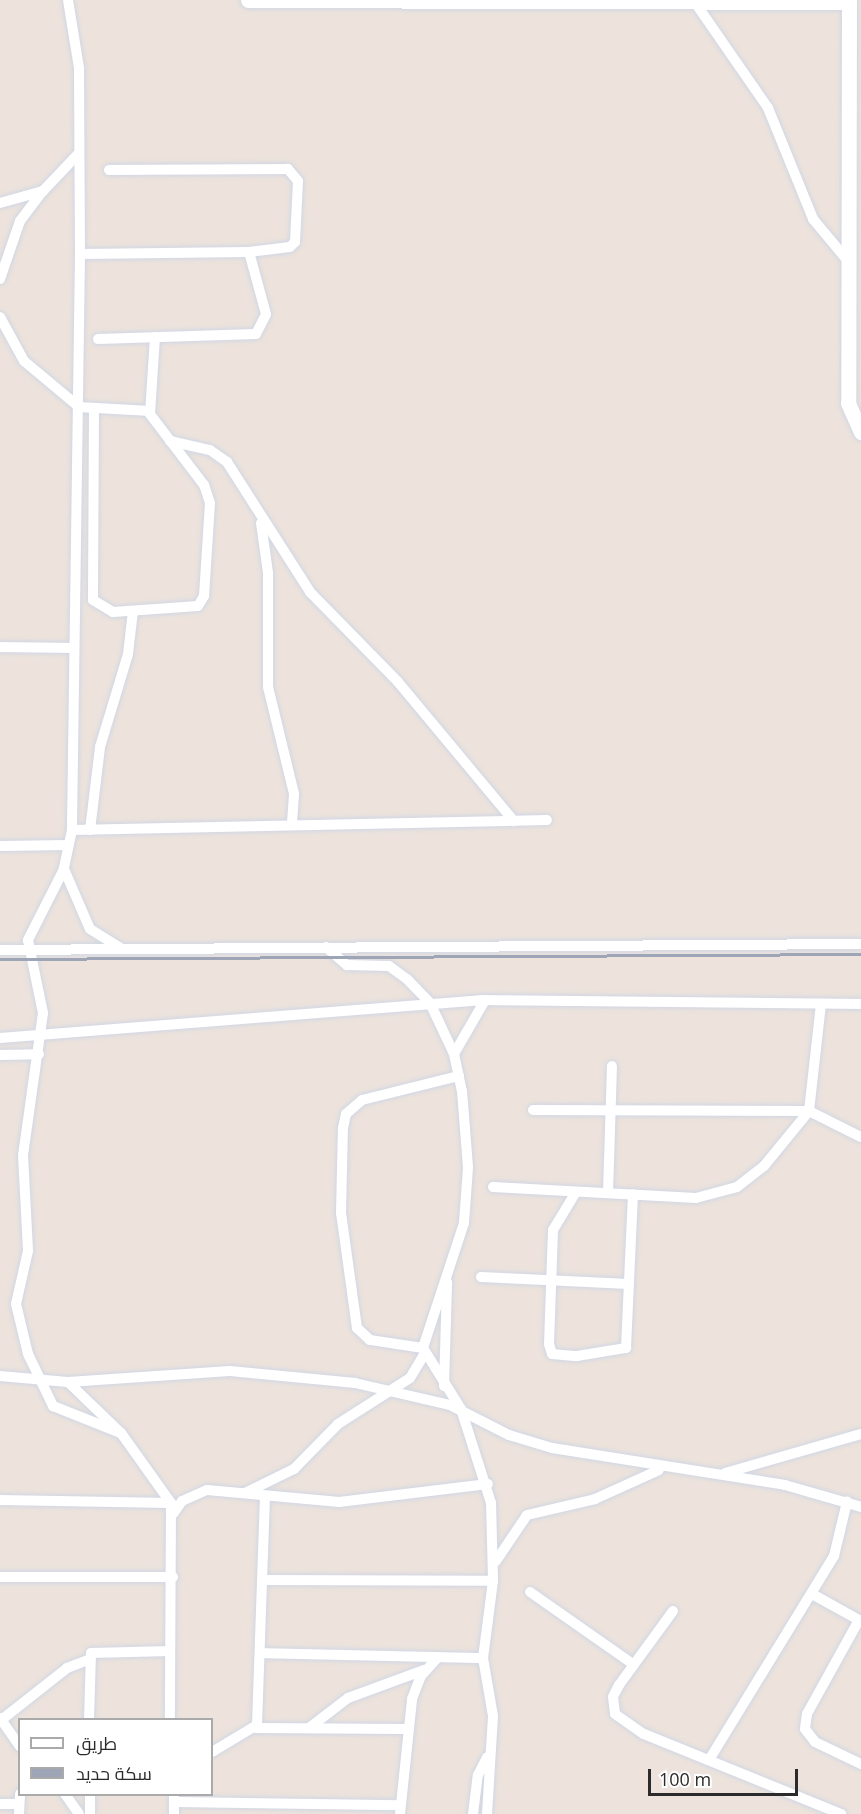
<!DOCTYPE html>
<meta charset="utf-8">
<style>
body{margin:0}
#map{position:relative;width:861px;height:1814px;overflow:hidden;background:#ede3dc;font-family:"Open Sans",Cairo,sans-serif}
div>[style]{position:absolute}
.roads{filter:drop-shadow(0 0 2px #d1d7e4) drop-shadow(0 0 2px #d1d7e4)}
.street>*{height:10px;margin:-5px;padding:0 5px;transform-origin:5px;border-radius:5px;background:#fff}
.secondary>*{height:15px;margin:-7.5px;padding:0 7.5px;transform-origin:7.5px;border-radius:7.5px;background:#fff}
.rail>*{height:3px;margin:-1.5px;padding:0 1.5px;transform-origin:1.5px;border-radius:1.5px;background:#9ea5b6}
span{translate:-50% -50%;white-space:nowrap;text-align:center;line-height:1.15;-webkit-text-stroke:5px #fff;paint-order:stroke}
.legend{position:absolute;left:18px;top:1718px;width:195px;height:78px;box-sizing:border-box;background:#fff;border:2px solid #aaa;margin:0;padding:8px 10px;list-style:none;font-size:18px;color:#2b2b2b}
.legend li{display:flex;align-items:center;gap:12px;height:30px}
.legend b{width:30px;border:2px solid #aaa}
.scale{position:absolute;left:648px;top:1769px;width:150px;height:27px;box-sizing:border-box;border:3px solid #2b2b2b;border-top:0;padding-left:8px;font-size:18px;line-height:21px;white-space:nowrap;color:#2b2b2b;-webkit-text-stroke:4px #fff;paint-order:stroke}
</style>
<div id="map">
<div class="roads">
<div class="street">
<div style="left:68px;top:0;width:69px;rotate:80.8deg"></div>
<div style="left:79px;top:68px;width:186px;rotate:89.7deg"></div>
<div style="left:80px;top:254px;width:576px;rotate:90.8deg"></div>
<div style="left:72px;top:830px;width:40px;rotate:102deg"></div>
<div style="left:64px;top:869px;width:80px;rotate:116.9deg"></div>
<div style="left:28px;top:940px;width:75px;rotate:78.4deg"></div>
<div style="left:43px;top:1013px;width:143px;rotate:98deg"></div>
<div style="left:23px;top:1155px;width:96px;rotate:87deg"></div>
<div style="left:28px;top:1251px;width:54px;rotate:102.8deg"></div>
<div style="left:16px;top:1304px;width:51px;rotate:76.5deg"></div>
<div style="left:28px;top:1354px;width:58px;rotate:64.3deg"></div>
<div style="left:53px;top:1406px;width:73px;rotate:21.7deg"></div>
<div style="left:694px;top:1px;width:130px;rotate:55.3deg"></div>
<div style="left:768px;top:108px;width:120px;rotate:67.9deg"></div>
<div style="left:813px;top:219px;width:55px;rotate:50.2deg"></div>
<div style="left:0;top:203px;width:45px;rotate:-15.6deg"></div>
<div style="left:43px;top:191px;width:52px;rotate:-46.5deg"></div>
<div style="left:80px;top:254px;width:169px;rotate:-0.7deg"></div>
<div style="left:249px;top:252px;width:41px;rotate:-7deg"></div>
<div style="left:290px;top:247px;width:7px;rotate:-45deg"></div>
<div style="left:295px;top:242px;width:61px;rotate:-87.2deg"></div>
<div style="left:298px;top:181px;width:16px;rotate:-130deg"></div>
<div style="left:288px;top:169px;width:179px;rotate:179.7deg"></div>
<div style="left:0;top:279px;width:61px;rotate:-71deg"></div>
<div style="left:20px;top:221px;width:38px;rotate:-53deg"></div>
<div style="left:0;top:317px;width:50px;rotate:61.4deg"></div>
<div style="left:24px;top:361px;width:72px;rotate:39.9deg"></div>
<div style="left:79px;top:407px;width:71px;rotate:3.2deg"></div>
<div style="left:98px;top:339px;width:158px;rotate:-1.8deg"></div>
<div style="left:256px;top:334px;width:22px;rotate:-63deg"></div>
<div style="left:266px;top:314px;width:64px;rotate:-105.3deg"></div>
<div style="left:94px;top:408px;width:192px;rotate:90.3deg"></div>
<div style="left:93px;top:600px;width:23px;rotate:31deg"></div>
<div style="left:113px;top:612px;width:85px;rotate:-4deg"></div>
<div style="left:198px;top:606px;width:12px;rotate:-59deg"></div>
<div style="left:204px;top:596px;width:93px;rotate:-86.3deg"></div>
<div style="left:210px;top:503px;width:19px;rotate:-108deg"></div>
<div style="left:204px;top:485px;width:89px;rotate:-127.3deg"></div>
<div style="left:150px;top:414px;width:77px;rotate:-86.3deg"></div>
<div style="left:170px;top:441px;width:41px;rotate:12.7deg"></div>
<div style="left:210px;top:450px;width:21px;rotate:35deg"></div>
<div style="left:227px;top:462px;width:154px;rotate:57.4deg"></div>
<div style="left:310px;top:592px;width:126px;rotate:45.6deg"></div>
<div style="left:398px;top:682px;width:181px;rotate:50.2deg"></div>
<div style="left:261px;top:523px;width:50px;rotate:82deg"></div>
<div style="left:268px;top:573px;width:114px;rotate:90deg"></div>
<div style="left:268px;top:687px;width:110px;rotate:76.3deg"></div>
<div style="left:294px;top:794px;width:31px;rotate:94deg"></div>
<div style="left:0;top:647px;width:73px;rotate:0.8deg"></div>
<div style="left:72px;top:830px;width:475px;rotate:-1.2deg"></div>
<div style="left:90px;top:830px;width:84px;rotate:-83.1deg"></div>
<div style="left:100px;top:747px;width:97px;rotate:-73.2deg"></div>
<div style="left:128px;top:654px;width:43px;rotate:-83.4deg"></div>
<div style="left:0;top:846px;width:68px;rotate:-0.8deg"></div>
<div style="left:64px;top:869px;width:65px;rotate:66.6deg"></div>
<div style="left:90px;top:929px;width:36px;rotate:32deg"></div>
<div style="left:326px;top:947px;width:28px;rotate:41deg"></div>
<div style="left:347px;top:965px;width:42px;rotate:1.4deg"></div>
<div style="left:389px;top:966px;width:22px;rotate:36deg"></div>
<div style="left:407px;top:979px;width:33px;rotate:46deg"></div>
<div style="left:430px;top:1003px;width:56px;rotate:64.8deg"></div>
<div style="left:454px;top:1054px;width:38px;rotate:78deg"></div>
<div style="left:462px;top:1091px;width:77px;rotate:85.5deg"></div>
<div style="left:468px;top:1168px;width:55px;rotate:94.2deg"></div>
<div style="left:464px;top:1223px;width:132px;rotate:108.2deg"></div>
<div style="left:423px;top:1348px;width:72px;rotate:58.1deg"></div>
<div style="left:461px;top:1409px;width:99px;rotate:72.3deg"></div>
<div style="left:491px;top:1503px;width:78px;rotate:88.5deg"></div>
<div style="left:493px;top:1581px;width:78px;rotate:97.4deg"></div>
<div style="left:483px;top:1658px;width:59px;rotate:80.2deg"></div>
<div style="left:493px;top:1716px;width:98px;rotate:93.5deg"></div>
<div style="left:0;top:950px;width:861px;rotate:-0.4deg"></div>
<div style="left:0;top:1038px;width:482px;rotate:-4.5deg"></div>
<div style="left:481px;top:1000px;width:380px;rotate:0.6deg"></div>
<div style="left:454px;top:1054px;width:62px;rotate:-60.1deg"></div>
<div style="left:0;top:1055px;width:39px;rotate:-1deg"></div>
<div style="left:533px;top:1110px;width:276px;rotate:0.2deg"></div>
<div style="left:809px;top:1111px;width:58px;rotate:26.6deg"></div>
<div style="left:493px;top:1187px;width:203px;rotate:3.1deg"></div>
<div style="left:696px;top:1198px;width:42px;rotate:-15deg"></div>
<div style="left:737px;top:1187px;width:34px;rotate:-38deg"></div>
<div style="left:764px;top:1166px;width:71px;rotate:-50.7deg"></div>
<div style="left:809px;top:1111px;width:108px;rotate:-83.6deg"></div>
<div style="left:576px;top:1192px;width:44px;rotate:121.2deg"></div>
<div style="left:553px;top:1230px;width:114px;rotate:92deg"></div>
<div style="left:549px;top:1344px;width:10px;rotate:73deg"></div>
<div style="left:552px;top:1354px;width:25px;rotate:5deg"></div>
<div style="left:577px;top:1356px;width:50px;rotate:-9.3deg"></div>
<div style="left:626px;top:1348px;width:154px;rotate:-87.4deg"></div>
<div style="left:608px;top:1193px;width:127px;rotate:-88.2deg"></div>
<div style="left:481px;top:1277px;width:148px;rotate:2.7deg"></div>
<div style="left:423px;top:1348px;width:54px;rotate:-171.4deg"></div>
<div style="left:370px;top:1340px;width:18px;rotate:-137deg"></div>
<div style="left:357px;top:1328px;width:116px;rotate:-97.9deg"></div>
<div style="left:341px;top:1213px;width:85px;rotate:-88.7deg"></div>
<div style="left:343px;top:1128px;width:14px;rotate:-78deg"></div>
<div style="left:346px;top:1114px;width:21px;rotate:-41deg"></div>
<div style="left:362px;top:1100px;width:100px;rotate:-13.9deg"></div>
<div style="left:0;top:1376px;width:68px;rotate:5deg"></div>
<div style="left:68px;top:1382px;width:162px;rotate:-3.9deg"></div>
<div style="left:230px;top:1371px;width:126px;rotate:5.5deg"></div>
<div style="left:355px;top:1383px;width:98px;rotate:13deg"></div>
<div style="left:450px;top:1405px;width:66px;rotate:27deg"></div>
<div style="left:509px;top:1435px;width:45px;rotate:16.8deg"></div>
<div style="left:552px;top:1448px;width:236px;rotate:9deg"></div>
<div style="left:785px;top:1485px;width:79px;rotate:16.1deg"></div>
<div style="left:68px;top:1382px;width:74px;rotate:43.9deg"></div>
<div style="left:121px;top:1433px;width:86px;rotate:54.5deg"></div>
<div style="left:171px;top:1503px;width:217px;rotate:90.3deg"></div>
<div style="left:444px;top:1386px;width:104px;rotate:-88.3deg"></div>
<div style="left:725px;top:1473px;width:141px;rotate:-16deg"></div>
<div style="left:245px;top:1493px;width:55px;rotate:-26.1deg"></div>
<div style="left:294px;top:1469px;width:63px;rotate:-45.6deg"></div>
<div style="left:338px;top:1424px;width:85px;rotate:-32.6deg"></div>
<div style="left:410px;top:1378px;width:27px;rotate:-59deg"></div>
<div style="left:0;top:1500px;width:171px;rotate:1deg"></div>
<div style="left:173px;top:1514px;width:16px;rotate:-55deg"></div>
<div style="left:182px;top:1501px;width:27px;rotate:-24deg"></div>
<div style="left:207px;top:1490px;width:133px;rotate:5.2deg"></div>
<div style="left:339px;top:1502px;width:150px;rotate:-6.9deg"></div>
<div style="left:496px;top:1561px;width:55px;rotate:-56deg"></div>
<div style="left:527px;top:1515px;width:70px;rotate:-13.2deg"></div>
<div style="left:595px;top:1499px;width:70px;rotate:-24.4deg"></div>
<div style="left:0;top:1577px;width:173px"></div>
<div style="left:262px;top:1580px;width:231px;rotate:0.2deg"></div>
<div style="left:530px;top:1592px;width:126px;rotate:35deg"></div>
<div style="left:812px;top:1594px;width:56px;rotate:28.9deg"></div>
<div style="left:673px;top:1611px;width:92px;rotate:126.1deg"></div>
<div style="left:619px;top:1685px;width:13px;rotate:117deg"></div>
<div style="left:613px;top:1697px;width:17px;rotate:83deg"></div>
<div style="left:615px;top:1714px;width:35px;rotate:35deg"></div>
<div style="left:644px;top:1734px;width:213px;rotate:22.1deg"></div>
<div style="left:859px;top:1620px;width:107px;rotate:119deg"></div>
<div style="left:807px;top:1714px;width:15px;rotate:98deg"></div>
<div style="left:805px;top:1729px;width:16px;rotate:52deg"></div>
<div style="left:815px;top:1742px;width:51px;rotate:25.6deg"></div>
<div style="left:261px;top:1653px;width:222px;rotate:1.3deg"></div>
<div style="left:0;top:1718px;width:35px;rotate:55deg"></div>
<div style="left:89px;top:1720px;width:67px;rotate:-88.3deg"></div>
<div style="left:91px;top:1653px;width:79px;rotate:-1.5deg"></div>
<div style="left:0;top:1721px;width:85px;rotate:-38.3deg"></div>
<div style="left:67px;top:1668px;width:22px;rotate:-21deg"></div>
<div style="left:256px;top:1728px;width:149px;rotate:0.4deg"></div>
<div style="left:309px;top:1728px;width:49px;rotate:-37.6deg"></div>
<div style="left:348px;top:1698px;width:81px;rotate:-20.2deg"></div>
<div style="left:212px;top:1752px;width:52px;rotate:-31deg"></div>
<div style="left:257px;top:1725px;width:228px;rotate:-88deg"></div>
<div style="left:709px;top:1760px;width:239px;rotate:-58.5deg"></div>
<div style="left:834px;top:1556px;width:56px;rotate:-76.5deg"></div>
<div style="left:65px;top:1794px;width:24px;rotate:55deg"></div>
<div style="left:90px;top:1794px;width:20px;rotate:90deg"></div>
<div style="left:175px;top:1802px;width:225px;rotate:0.8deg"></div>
<div style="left:0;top:1804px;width:19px"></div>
<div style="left:19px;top:1814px;width:20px;rotate:-87deg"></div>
<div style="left:174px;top:1814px;width:20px;rotate:-90deg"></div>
<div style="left:400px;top:1814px;width:116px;rotate:-84deg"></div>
<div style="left:412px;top:1699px;width:25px;rotate:-69deg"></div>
<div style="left:421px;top:1676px;width:25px;rotate:-48deg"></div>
<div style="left:473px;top:1814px;width:39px;rotate:-83deg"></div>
<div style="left:478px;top:1775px;width:20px;rotate:-63deg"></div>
</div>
<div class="secondary">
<div style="left:248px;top:0;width:601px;rotate:0.19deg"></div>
<div style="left:849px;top:2px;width:401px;rotate:90.1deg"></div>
<div style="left:848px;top:403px;width:32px;rotate:66deg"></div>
</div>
</div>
<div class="rail">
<div style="left:0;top:959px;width:861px;rotate:-0.33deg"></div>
</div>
<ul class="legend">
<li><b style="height:8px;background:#fff"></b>طريق</li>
<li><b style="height:8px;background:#9ea5b6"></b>سكة حديد</li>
</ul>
<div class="scale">100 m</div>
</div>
